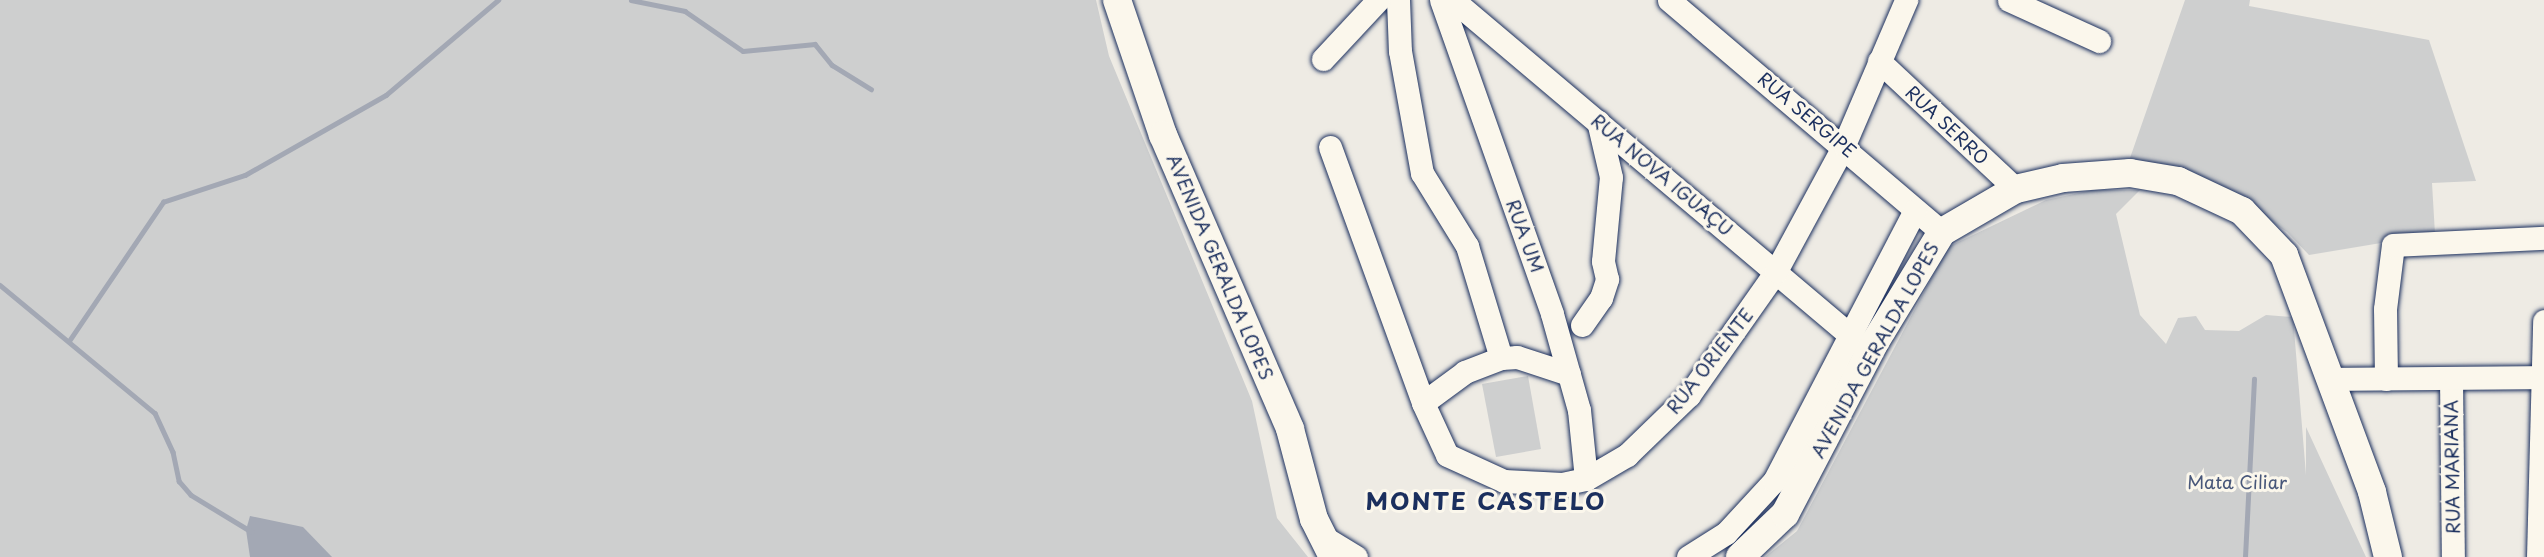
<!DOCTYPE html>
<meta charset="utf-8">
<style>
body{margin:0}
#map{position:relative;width:2544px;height:557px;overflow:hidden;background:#eeebe4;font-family:"Playpen Sans",sans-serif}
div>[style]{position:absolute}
.green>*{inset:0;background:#cecfcf}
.water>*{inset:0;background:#a3a8b4}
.stream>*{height:4.5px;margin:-2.25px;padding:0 2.25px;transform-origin:2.25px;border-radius:2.25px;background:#a3a8b4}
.roads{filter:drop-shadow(0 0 2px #1b2f5e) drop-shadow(0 0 2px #1b2f5e)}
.minor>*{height:23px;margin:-11.5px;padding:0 11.5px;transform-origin:11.5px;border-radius:11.5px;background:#fbf7ec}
.major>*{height:28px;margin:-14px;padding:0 14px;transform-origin:14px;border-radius:14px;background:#fbf7ec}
span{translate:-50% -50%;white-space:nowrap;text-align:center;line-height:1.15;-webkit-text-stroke:6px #fbf7ec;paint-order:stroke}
.street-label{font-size:18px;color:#1b2f5e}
.park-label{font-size:18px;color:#48577a}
.district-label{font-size:24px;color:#1b2f5e;font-weight:700;letter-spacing:2px}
</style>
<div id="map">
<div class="green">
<div style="clip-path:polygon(0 0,1096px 0,1109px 56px,1252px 401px,1277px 518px,1308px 557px,0 557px)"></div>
<div style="clip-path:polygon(2185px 0,2250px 0,2249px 6px,2429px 40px,2476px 181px,2432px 183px,2435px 234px,2309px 255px,2287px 232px,2242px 202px,2151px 163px,2130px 158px)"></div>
<div style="clip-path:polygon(2093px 190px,2140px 190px,2116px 214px,2140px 315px,2166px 344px,2178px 318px,2196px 316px,2205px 330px,2239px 331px,2266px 315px,2293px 317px,2306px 475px,2306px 427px,2366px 557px,1765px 557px,1797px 531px,1948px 247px,2046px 200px)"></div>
<div style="clip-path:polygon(1528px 376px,1541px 449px,1496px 457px,1482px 384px)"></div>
</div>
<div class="water">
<div style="clip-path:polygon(250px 516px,303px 527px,332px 557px,250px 557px,246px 530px)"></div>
</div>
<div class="stream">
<div style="left:631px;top:0;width:55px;rotate:11.5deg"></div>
<div style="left:685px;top:11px;width:70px;rotate:34.6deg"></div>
<div style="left:743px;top:51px;width:72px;rotate:-5.6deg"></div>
<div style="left:815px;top:44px;width:27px;rotate:51deg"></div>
<div style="left:832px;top:65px;width:46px;rotate:31.6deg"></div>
<div style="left:0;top:285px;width:201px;rotate:39.6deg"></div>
<div style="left:155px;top:413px;width:43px;rotate:65.2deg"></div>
<div style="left:173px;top:452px;width:30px;rotate:78deg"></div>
<div style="left:179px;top:481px;width:18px;rotate:49deg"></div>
<div style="left:191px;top:495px;width:71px;rotate:31.2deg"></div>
<div style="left:69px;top:341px;width:168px;rotate:-55.9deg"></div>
<div style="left:163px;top:202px;width:86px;rotate:-18.2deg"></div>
<div style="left:245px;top:175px;width:162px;rotate:-29.6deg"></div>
<div style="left:386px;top:95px;width:147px;rotate:-40.3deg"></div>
<div style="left:2245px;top:557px;width:178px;rotate:-87.1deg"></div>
</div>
<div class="roads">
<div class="minor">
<div style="left:1398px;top:0;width:51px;rotate:87.8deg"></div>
<div style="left:1400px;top:51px;width:124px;rotate:79.8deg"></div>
<div style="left:1422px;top:173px;width:86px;rotate:58.3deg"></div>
<div style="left:1467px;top:246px;width:117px;rotate:73.1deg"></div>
<div style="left:1441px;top:0;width:333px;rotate:70.5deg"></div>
<div style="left:1552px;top:314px;width:100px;rotate:74.3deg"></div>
<div style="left:1579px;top:410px;width:69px;rotate:84.2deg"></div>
<div style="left:1453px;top:0;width:546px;rotate:40.17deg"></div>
<div style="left:1669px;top:0;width:358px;rotate:40.4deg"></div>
<div style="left:2009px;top:0;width:99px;rotate:24.5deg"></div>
<div style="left:1323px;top:59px;width:81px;rotate:-47deg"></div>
<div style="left:1879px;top:61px;width:187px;rotate:43.1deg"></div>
<div style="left:1330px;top:147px;width:272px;rotate:70deg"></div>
<div style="left:1582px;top:325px;width:33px;rotate:-55deg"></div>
<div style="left:1601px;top:298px;width:20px;rotate:-72deg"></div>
<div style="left:1607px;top:279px;width:18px;rotate:-103deg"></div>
<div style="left:1603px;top:261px;width:84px;rotate:-84.6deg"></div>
<div style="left:1611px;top:177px;width:57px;rotate:-103.1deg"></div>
<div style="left:1569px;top:374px;width:55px;rotate:-161.9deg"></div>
<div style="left:1517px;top:357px;width:16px;rotate:176deg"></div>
<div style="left:1501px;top:358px;width:39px;rotate:159deg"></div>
<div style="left:1465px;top:372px;width:52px;rotate:143.6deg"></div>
<div style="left:1423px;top:403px;width:57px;rotate:65.2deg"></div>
<div style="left:1447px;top:455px;width:63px;rotate:24.5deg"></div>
<div style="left:1504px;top:481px;width:58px;rotate:3deg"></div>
<div style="left:1562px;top:484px;width:25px;rotate:-12deg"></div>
<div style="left:1586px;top:479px;width:48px;rotate:-30.3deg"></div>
<div style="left:1627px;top:455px;width:86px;rotate:-44.1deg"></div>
<div style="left:1689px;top:395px;width:151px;rotate:-54.9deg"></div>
<div style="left:1776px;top:271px;width:143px;rotate:-61.6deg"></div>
<div style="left:1844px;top:145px;width:158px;rotate:-66.8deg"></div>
<div style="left:2451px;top:378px;width:179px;rotate:89.4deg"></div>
<div style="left:2332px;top:379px;width:212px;rotate:-0.5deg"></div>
<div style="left:2386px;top:379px;width:70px;rotate:-90.8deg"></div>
<div style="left:2385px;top:309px;width:64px;rotate:-82.9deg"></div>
<div style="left:2393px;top:245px;width:151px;rotate:-2.7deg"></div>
<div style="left:1320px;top:535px;width:42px;rotate:31.4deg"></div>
<div style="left:1688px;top:557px;width:45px;rotate:-32.3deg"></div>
<div style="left:1726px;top:533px;width:71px;rotate:-47.3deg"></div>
<div style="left:1774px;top:481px;width:305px;rotate:-62.5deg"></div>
<div style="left:2538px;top:557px;width:236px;rotate:-88.5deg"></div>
</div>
<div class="major">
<div style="left:1117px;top:0;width:143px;rotate:71.2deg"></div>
<div style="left:1163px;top:135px;width:320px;rotate:66.6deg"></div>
<div style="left:1290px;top:429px;width:93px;rotate:75.1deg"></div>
<div style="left:1314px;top:519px;width:42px;rotate:63.4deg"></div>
<div style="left:1740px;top:557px;width:62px;rotate:-43.7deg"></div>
<div style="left:1785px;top:514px;width:194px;rotate:-62.4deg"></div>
<div style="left:1875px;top:342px;width:129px;rotate:-58.7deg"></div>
<div style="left:1942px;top:232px;width:86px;rotate:-30.2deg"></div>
<div style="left:2016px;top:189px;width:48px;rotate:-13.2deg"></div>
<div style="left:2063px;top:178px;width:67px;rotate:-4.3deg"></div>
<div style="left:2130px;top:173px;width:49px;rotate:9.5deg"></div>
<div style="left:2178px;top:181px;width:71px;rotate:25.1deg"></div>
<div style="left:2242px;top:211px;width:61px;rotate:46.3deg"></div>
<div style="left:2284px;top:255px;width:253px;rotate:69.6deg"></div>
<div style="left:2372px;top:492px;width:67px;rotate:76.2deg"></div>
</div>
</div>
<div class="street-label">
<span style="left:1807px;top:115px;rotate:40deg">RUA SERGIPE</span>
<span style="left:1947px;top:125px;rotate:43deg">RUA SERRO</span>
<span style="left:1662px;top:175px;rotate:40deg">RUA NOVA IGUAÇU</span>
<span style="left:1525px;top:236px;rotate:70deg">RUA UM</span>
<span style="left:1220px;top:267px;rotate:67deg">AVENIDA GERALDA LOPES</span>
<span style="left:1875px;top:350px;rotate:-61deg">AVENIDA GERALDA LOPES</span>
<span style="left:1710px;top:361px;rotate:-52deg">RUA ORIENTE</span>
<span style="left:2452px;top:467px;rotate:-91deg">RUA MARIANA</span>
</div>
<div class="park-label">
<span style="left:2237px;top:482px">Mata Ciliar</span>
</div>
<div class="district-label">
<span style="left:1486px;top:501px">MONTE CASTELO</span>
</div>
</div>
